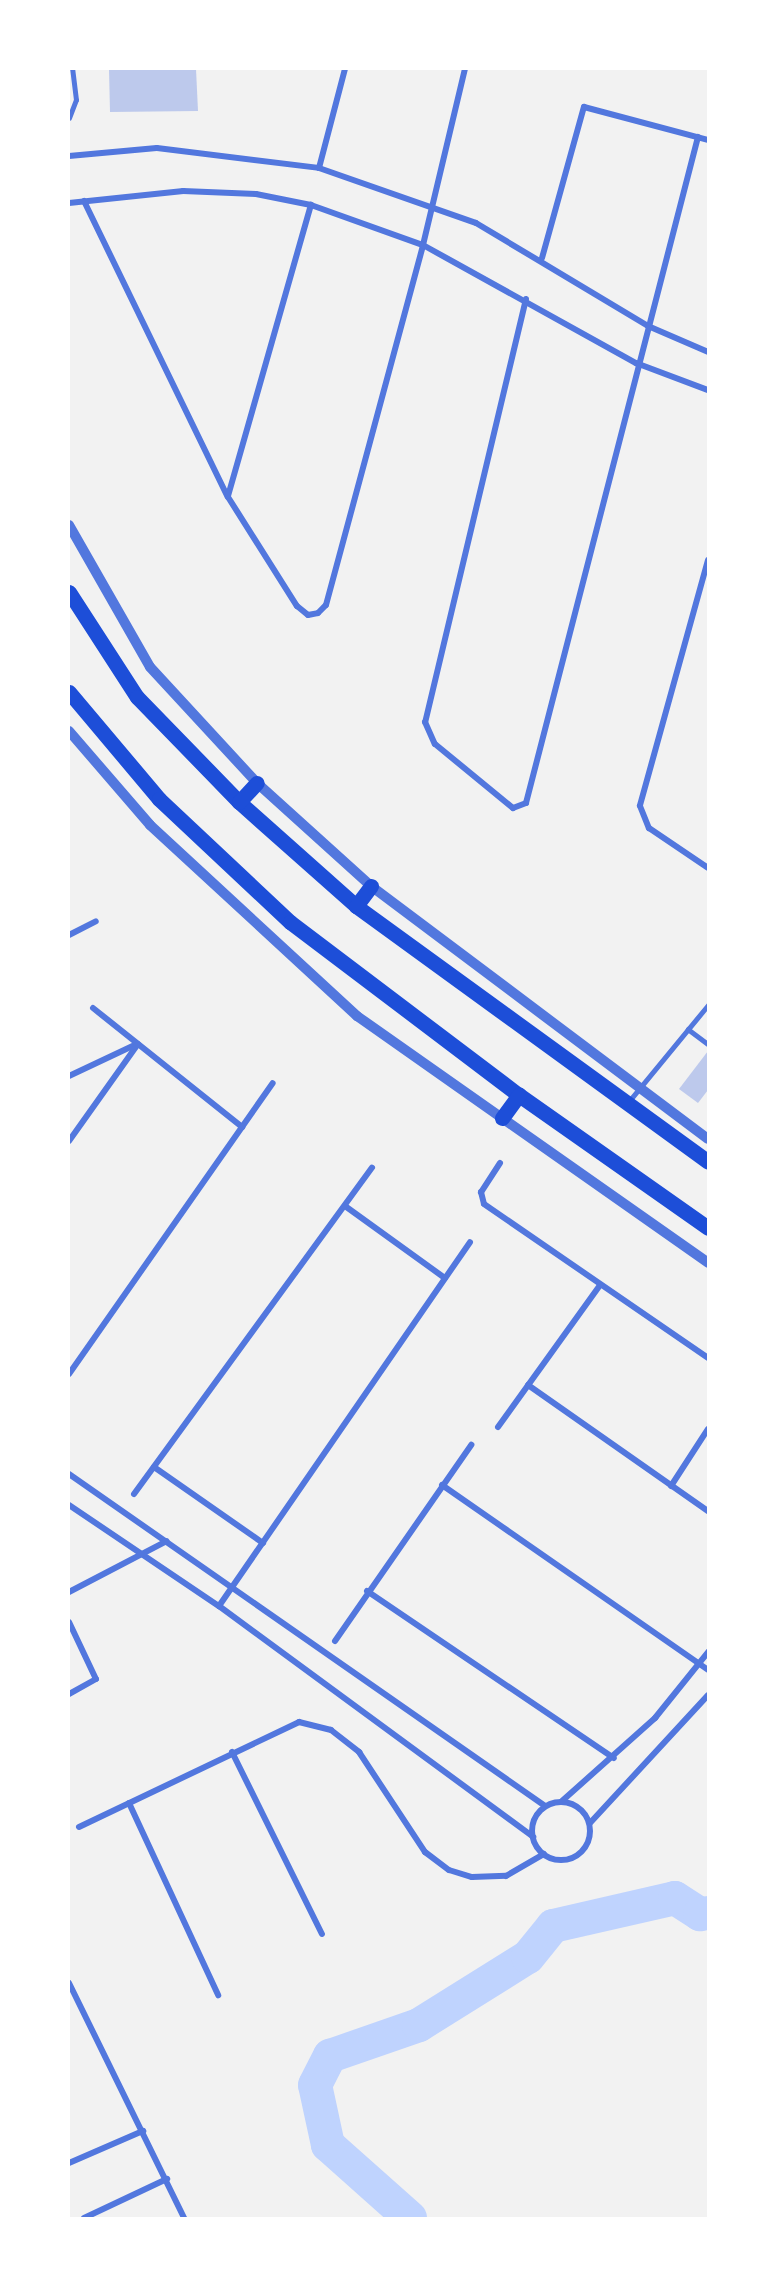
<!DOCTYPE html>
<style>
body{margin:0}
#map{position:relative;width:777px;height:2287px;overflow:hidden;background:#f2f2f2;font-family:Rubik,sans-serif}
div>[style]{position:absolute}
.river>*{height:34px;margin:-17px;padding:0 17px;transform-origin:17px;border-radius:17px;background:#bfd3fe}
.building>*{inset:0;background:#bdc9ec}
.service>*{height:4.5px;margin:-2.25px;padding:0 2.25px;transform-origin:2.25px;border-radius:2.25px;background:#5277de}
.minor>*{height:6px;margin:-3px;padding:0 3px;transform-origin:3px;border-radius:3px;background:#5277de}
.minor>.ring{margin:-3px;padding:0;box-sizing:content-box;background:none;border:6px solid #5277de;border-radius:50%}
.tertiary>*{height:10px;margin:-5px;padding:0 5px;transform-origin:5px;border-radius:5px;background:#5277de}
.trunk>*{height:15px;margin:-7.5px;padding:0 7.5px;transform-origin:7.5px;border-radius:7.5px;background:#1d4ed8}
span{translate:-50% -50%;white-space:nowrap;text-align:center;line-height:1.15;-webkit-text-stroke:5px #fff;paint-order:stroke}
.frame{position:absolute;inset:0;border:70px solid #fff;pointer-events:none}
</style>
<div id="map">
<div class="river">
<div style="left:410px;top:2218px;width:110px;rotate:-138.3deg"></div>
<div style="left:328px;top:2145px;width:61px;rotate:-102.2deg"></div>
<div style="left:315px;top:2085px;width:33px;rotate:-63deg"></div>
<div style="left:330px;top:2056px;width:94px;rotate:-19.2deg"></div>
<div style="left:419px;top:2025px;width:128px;rotate:-32deg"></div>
<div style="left:528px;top:1957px;width:40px;rotate:-51deg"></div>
<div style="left:553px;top:1926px;width:125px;rotate:-12.9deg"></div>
<div style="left:675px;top:1898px;width:30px;rotate:33deg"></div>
<div style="left:700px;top:1914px;width:8px;rotate:-7deg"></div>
</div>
<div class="building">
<div style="clip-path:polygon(109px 69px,196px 69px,198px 111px,110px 112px)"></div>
<div style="clip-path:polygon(708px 1051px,708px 1090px,698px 1103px,679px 1089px)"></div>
</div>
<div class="service">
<div style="left:69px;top:118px;width:19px;rotate:-69deg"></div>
<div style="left:76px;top:100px;width:31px;rotate:-97deg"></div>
<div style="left:688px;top:1029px;width:25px;rotate:37deg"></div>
<div style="left:630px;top:1100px;width:123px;rotate:-50.6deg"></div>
</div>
<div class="minor">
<div style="left:69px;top:156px;width:88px;rotate:-5.2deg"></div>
<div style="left:157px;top:148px;width:163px;rotate:7deg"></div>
<div style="left:319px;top:168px;width:166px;rotate:19.3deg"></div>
<div style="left:476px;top:223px;width:200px;rotate:30.9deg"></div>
<div style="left:648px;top:326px;width:65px;rotate:23.4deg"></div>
<div style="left:319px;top:168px;width:102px;rotate:-75.3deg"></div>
<div style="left:84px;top:201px;width:329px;rotate:64.1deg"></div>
<div style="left:228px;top:497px;width:129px;rotate:57.7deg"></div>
<div style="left:297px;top:606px;width:14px;rotate:39deg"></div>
<div style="left:308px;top:615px;width:10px;rotate:-11deg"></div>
<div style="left:318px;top:613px;width:11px;rotate:-45deg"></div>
<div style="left:326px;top:605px;width:373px;rotate:-74.9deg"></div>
<div style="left:423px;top:245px;width:181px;rotate:-76.6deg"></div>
<div style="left:69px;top:203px;width:115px;rotate:-6deg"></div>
<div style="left:183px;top:191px;width:73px;rotate:2.4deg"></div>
<div style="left:256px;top:194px;width:56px;rotate:11.3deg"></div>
<div style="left:311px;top:205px;width:119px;rotate:19.7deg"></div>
<div style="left:423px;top:245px;width:244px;rotate:29deg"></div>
<div style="left:636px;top:363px;width:77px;rotate:20.6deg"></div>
<div style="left:542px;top:258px;width:157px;rotate:-74.5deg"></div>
<div style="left:584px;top:107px;width:128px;rotate:14.9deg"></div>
<div style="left:526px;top:299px;width:435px;rotate:103.4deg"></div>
<div style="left:425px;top:722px;width:24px;rotate:66deg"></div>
<div style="left:435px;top:744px;width:101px;rotate:39.4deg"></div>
<div style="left:513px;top:808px;width:14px;rotate:-21deg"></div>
<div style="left:526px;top:803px;width:688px;rotate:-75.52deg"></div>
<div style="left:228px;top:496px;width:303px;rotate:-74.1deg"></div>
<div style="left:708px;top:560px;width:255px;rotate:105.5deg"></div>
<div style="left:640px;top:806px;width:24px;rotate:68deg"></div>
<div style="left:649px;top:828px;width:71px;rotate:34.1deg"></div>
<div style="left:69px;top:935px;width:30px;rotate:-27deg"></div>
<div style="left:93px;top:1008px;width:191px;rotate:38.6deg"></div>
<div style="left:69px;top:1076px;width:75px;rotate:-25.2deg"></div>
<div style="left:69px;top:1141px;width:119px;rotate:-54.6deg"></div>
<div style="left:500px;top:1163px;width:35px;rotate:123deg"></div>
<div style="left:481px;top:1192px;width:12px;rotate:76deg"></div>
<div style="left:484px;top:1204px;width:272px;rotate:34.5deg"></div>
<div style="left:345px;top:1206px;width:123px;rotate:35.8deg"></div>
<div style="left:69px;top:1374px;width:355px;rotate:-55deg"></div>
<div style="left:528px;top:1385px;width:220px;rotate:35deg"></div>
<div style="left:498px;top:1427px;width:175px;rotate:-54.3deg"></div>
<div style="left:154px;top:1467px;width:133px;rotate:34.9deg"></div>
<div style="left:69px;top:1474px;width:580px;rotate:34.89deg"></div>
<div style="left:442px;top:1485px;width:324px;rotate:34.8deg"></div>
<div style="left:671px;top:1486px;width:68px;rotate:-57deg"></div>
<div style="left:134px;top:1494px;width:404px;rotate:-53.9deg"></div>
<div style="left:69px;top:1505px;width:181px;rotate:34deg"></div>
<div style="left:219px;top:1606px;width:390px;rotate:36.3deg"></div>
<div style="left:367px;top:1591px;width:298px;rotate:34.1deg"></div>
<div style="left:69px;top:1592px;width:110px;rotate:-27.5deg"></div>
<div style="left:219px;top:1606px;width:442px;rotate:-55.4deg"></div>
<div style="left:69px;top:1622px;width:63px;rotate:64.7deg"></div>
<div style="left:96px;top:1679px;width:31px;rotate:151deg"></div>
<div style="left:335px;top:1641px;width:239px;rotate:-55.2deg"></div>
<div style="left:232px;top:1752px;width:203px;rotate:63.7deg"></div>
<div style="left:562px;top:1801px;width:125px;rotate:-41.7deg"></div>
<div style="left:655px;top:1718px;width:85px;rotate:-51.2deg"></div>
<div class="ring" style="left:532px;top:1802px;width:52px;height:52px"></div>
<div style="left:129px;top:1803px;width:212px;rotate:65.1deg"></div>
<div style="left:590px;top:1823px;width:174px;rotate:-47.3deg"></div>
<div style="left:79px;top:1827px;width:244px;rotate:-25.5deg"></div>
<div style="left:299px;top:1722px;width:33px;rotate:14deg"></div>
<div style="left:331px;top:1730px;width:36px;rotate:38deg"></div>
<div style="left:359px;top:1752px;width:120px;rotate:56.6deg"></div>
<div style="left:425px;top:1852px;width:30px;rotate:37deg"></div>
<div style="left:449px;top:1870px;width:24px;rotate:17deg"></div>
<div style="left:472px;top:1877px;width:34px;rotate:-2deg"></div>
<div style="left:506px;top:1876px;width:44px;rotate:-30.1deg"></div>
<div style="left:69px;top:1983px;width:262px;rotate:63.9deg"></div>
<div style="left:69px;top:2163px;width:81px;rotate:-23.4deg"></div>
<div style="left:84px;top:2218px;width:92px;rotate:-25.2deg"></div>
</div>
<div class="tertiary">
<div style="left:69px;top:525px;width:163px;rotate:60.3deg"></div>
<div style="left:150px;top:667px;width:158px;rotate:47.3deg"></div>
<div style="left:257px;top:783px;width:154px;rotate:42.1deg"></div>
<div style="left:371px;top:886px;width:421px;rotate:36.9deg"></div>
<div style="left:69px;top:731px;width:124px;rotate:49.2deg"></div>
<div style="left:150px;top:825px;width:282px;rotate:42.7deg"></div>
<div style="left:357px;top:1016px;width:429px;rotate:35.1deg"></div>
</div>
<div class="trunk">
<div style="left:69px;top:592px;width:125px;rotate:57.1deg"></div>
<div style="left:137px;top:697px;width:146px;rotate:45.8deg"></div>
<div style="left:239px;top:802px;width:157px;rotate:41.6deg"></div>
<div style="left:356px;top:906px;width:435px;rotate:36deg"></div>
<div style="left:69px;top:692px;width:140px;rotate:49.9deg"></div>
<div style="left:159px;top:799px;width:180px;rotate:43.2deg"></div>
<div style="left:290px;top:922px;width:287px;rotate:37.1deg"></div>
<div style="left:519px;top:1095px;width:231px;rotate:35.1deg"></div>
<div style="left:239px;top:802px;width:26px;rotate:-47deg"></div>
<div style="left:356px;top:906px;width:25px;rotate:-53deg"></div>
<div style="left:502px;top:1118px;width:29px;rotate:-54deg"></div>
</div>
<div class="frame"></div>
</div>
